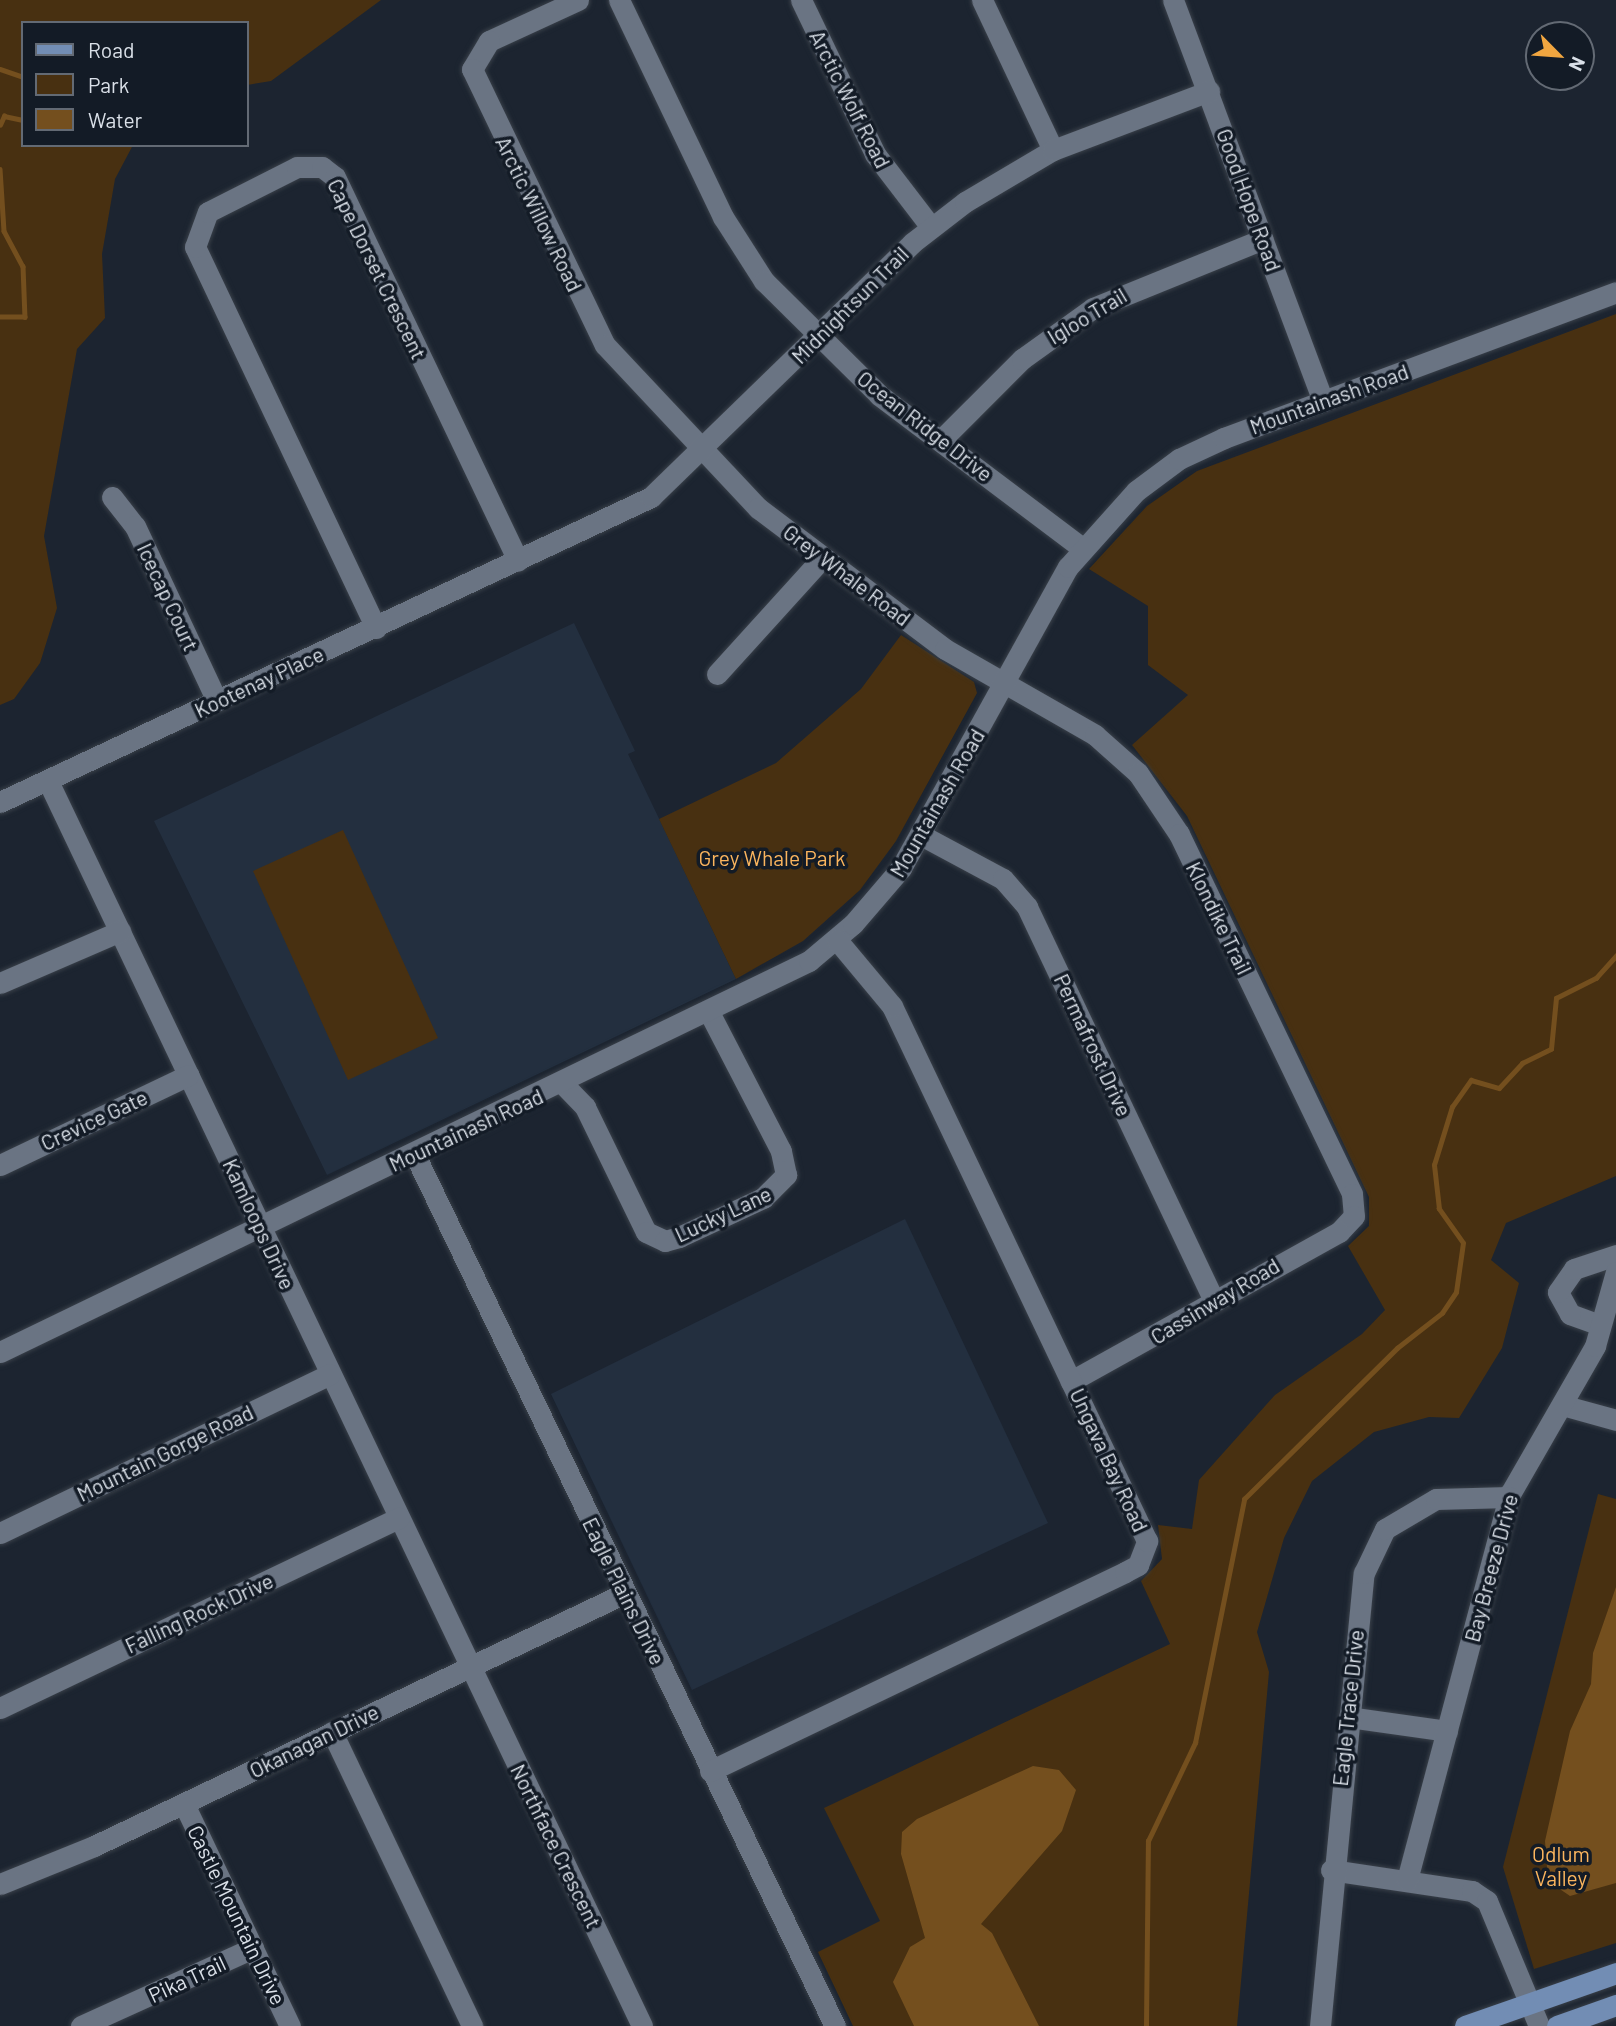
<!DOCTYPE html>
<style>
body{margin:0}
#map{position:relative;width:1616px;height:2026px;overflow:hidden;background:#1c2430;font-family:Barlow,sans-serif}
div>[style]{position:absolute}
.built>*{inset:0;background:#232f3f}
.green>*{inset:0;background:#483011}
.water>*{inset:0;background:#744f1e}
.stream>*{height:4.5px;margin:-2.25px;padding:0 2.25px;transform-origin:2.25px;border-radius:2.25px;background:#744f1e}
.roads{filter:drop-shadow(0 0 2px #394049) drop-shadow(0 0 2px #394049)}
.minor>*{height:21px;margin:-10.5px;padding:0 10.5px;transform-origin:10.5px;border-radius:10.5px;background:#6a7483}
.major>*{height:21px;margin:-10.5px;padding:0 10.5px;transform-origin:10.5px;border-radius:10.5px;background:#728db4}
span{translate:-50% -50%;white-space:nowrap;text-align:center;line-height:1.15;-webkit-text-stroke:7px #131b26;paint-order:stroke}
.street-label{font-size:21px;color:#dae0e8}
.park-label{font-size:21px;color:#fbb55e}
.legend{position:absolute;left:21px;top:21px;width:228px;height:126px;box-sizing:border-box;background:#131b26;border:2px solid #636a74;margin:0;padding:9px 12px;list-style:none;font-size:21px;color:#dae0e8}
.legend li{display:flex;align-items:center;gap:14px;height:35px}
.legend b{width:35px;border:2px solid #636a74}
.north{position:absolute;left:1525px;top:21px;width:70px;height:70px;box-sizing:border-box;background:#131b26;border:2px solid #636a74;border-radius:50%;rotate:115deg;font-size:19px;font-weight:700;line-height:28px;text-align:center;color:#dae0e8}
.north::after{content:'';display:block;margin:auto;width:24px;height:32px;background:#f1a640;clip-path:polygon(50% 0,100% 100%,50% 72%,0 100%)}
</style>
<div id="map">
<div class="built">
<div style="clip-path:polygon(574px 623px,635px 751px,628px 754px,736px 979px,327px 1175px,154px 821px)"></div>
<div style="clip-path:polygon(905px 1219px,1048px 1523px,692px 1690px,551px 1394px)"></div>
</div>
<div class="green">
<div style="clip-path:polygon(0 0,381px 0,271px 81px,247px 85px,247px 23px,23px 23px,23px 145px,133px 145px,115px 179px,102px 254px,105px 318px,77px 349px,44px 536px,57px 608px,40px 663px,14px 699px,0 705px)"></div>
<div style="clip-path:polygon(1616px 314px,1616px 1176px,1506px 1223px,1491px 1260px,1519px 1283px,1502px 1348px,1459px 1418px,1429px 1417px,1374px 1432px,1312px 1481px,1284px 1538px,1257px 1632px,1269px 1672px,1237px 2026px,853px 2026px,818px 1952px,880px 1921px,824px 1808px,1170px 1644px,1141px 1581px,1162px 1559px,1158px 1525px,1192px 1529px,1199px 1480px,1275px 1395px,1362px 1334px,1385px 1310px,1348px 1246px,1369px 1226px,1369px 1197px,1187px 816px,1132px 745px,1188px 695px,1148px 665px,1148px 606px,1089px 569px,1147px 506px,1197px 471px)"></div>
<div style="clip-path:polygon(901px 635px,974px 682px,977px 693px,896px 841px,860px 890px,803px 941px,736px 979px,659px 819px,776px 763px,861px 689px)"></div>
<div style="clip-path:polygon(343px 830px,438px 1038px,348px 1080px,253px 871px)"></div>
<div style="clip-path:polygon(1598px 1494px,1616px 1499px,1616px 1943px,1534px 1969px,1503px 1867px)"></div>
</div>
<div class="water">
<div style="clip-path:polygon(1616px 1587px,1616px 1883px,1570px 1896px,1548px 1881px,1545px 1841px,1570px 1731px,1591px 1684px,1593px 1653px)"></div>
<div style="clip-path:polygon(1033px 1766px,1059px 1770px,1076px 1790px,1062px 1831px,981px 1924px,992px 1933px,1039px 2026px,914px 2026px,893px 1982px,910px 1947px,925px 1938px,901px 1854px,902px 1832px,917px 1819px)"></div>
</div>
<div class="stream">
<div style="left:0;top:69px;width:24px;rotate:19deg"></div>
<div style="left:0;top:125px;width:10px;rotate:-66deg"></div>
<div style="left:4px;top:116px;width:19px;rotate:12deg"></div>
<div style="left:0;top:169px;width:62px;rotate:86.3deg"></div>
<div style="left:4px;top:231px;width:40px;rotate:62deg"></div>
<div style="left:23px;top:266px;width:51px;rotate:87.8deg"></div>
<div style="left:25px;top:317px;width:25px;rotate:180deg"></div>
<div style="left:1146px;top:2026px;width:185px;rotate:-89.4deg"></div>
<div style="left:1148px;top:1841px;width:109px;rotate:-64.4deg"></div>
<div style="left:1195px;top:1743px;width:249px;rotate:-78.6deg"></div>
<div style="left:1244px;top:1499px;width:215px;rotate:-44.6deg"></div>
<div style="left:1397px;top:1348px;width:57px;rotate:-37.9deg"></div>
<div style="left:1442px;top:1313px;width:25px;rotate:-56deg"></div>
<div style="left:1456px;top:1292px;width:49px;rotate:-81.9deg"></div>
<div style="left:1463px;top:1243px;width:42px;rotate:-125.2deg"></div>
<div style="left:1439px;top:1209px;width:44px;rotate:-96.5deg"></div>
<div style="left:1434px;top:1165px;width:61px;rotate:-72.8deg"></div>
<div style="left:1452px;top:1107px;width:33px;rotate:-55deg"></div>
<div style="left:1471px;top:1080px;width:29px;rotate:16deg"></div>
<div style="left:1499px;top:1088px;width:34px;rotate:-47deg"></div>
<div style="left:1522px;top:1063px;width:32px;rotate:-26deg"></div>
<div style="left:1551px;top:1049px;width:51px;rotate:-84.4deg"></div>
<div style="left:1556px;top:998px;width:45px;rotate:-26.6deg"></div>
<div style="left:1596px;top:978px;width:30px;rotate:-48deg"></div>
</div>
<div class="roads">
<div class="minor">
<div style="left:578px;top:0;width:98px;rotate:155.3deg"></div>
<div style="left:489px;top:41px;width:33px;rotate:121deg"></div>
<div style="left:472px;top:69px;width:306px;rotate:64.3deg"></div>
<div style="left:605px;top:345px;width:224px;rotate:46.8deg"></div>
<div style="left:758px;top:508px;width:234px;rotate:37deg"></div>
<div style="left:945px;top:649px;width:173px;rotate:29.8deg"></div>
<div style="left:1095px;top:735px;width:57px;rotate:41.5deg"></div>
<div style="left:1138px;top:773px;width:73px;rotate:56.1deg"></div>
<div style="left:1179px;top:834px;width:399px;rotate:64.3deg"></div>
<div style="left:1352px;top:1194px;width:22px;rotate:85deg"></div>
<div style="left:1354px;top:1216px;width:22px;rotate:133deg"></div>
<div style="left:1339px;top:1232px;width:307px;rotate:150.9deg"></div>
<div style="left:619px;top:0;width:241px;rotate:64.4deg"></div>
<div style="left:723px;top:217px;width:76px;rotate:57.4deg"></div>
<div style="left:764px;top:281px;width:162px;rotate:44.7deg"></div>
<div style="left:879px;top:395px;width:253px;rotate:37deg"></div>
<div style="left:801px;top:0;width:171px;rotate:64.3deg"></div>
<div style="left:875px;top:154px;width:92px;rotate:52.5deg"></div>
<div style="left:982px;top:0;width:166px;rotate:64.7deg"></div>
<div style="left:1173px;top:0;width:428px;rotate:69.5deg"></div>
<div style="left:941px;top:440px;width:115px;rotate:-45deg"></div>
<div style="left:1022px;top:359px;width:87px;rotate:-35.7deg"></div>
<div style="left:1093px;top:308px;width:183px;rotate:-22.1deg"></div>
<div style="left:112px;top:497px;width:37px;rotate:52deg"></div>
<div style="left:135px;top:526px;width:193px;rotate:64.9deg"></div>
<div style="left:376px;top:628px;width:422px;rotate:-115.4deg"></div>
<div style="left:195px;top:247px;width:37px;rotate:-70deg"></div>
<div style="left:208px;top:212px;width:100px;rotate:-26.8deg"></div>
<div style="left:297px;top:167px;width:25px"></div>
<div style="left:322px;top:167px;width:16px;rotate:38deg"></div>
<div style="left:335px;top:177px;width:425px;rotate:64.5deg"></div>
<div style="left:717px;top:674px;width:156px;rotate:-47.8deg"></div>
<div style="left:48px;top:781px;width:1379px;rotate:64.49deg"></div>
<div style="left:0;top:802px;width:719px;rotate:-25.1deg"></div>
<div style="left:651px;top:497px;width:364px;rotate:-44.2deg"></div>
<div style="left:912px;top:243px;width:67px;rotate:-37.7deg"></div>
<div style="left:965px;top:202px;width:102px;rotate:-30.6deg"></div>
<div style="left:1053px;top:150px;width:167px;rotate:-20.7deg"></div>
<div style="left:921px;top:835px;width:93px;rotate:28.2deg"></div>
<div style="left:1003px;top:879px;width:37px;rotate:49deg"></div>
<div style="left:1027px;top:907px;width:436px;rotate:64.6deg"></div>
<div style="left:0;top:983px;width:131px;rotate:-23.4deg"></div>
<div style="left:563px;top:1084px;width:32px;rotate:46deg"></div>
<div style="left:585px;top:1107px;width:139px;rotate:64deg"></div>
<div style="left:646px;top:1232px;width:21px;rotate:25deg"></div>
<div style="left:665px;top:1241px;width:15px;rotate:-16deg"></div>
<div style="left:679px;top:1237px;width:93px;rotate:-24.9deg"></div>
<div style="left:763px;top:1198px;width:33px;rotate:-45deg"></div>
<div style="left:786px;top:1175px;width:25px;rotate:-102deg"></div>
<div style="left:781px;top:1151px;width:154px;rotate:-117.4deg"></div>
<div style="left:415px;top:1155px;width:967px;rotate:64.26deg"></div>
<div style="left:0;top:1165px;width:209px;rotate:-25.5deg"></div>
<div style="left:1600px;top:1325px;width:32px;rotate:-160deg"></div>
<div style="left:1570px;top:1314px;width:25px;rotate:-119deg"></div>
<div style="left:1558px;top:1292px;width:28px;rotate:-55deg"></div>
<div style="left:1574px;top:1269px;width:44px;rotate:-18.4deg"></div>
<div style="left:0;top:1352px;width:899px;rotate:-25.8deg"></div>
<div style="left:809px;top:961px;width:57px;rotate:-40.1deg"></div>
<div style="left:853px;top:924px;width:74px;rotate:-49.4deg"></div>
<div style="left:901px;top:868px;width:344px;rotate:-61deg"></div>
<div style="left:1068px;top:567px;width:102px;rotate:-48.2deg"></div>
<div style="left:1136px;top:491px;width:54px;rotate:-36.7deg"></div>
<div style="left:1179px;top:459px;width:50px;rotate:-25deg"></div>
<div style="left:1224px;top:438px;width:418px;rotate:-20.4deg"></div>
<div style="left:1562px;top:1405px;width:56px;rotate:15.5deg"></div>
<div style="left:0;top:1533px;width:366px;rotate:-25.7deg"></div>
<div style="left:0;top:1708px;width:442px;rotate:-25.5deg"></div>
<div style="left:1349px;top:1717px;width:99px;rotate:8.1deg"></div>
<div style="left:332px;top:1732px;width:326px;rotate:64.5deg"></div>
<div style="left:710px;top:1771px;width:460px;rotate:-25.6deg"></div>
<div style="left:1125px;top:1572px;width:15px;rotate:-28deg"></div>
<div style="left:1138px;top:1565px;width:26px;rotate:-69deg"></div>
<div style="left:1147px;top:1541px;width:593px;rotate:-115.48deg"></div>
<div style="left:892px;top:1006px;width:86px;rotate:-129.8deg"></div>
<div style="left:184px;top:1804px;width:246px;rotate:64.5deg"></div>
<div style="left:1331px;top:1870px;width:143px;rotate:8.5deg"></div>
<div style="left:1472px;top:1891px;width:18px;rotate:34deg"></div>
<div style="left:1487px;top:1901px;width:135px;rotate:67.4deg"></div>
<div style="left:1407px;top:1880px;width:400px;rotate:-75.1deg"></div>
<div style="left:1510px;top:1494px;width:171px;rotate:-60.1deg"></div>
<div style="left:1595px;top:1346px;width:77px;rotate:-74.2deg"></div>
<div style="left:0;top:1884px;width:101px;rotate:-22deg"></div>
<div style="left:94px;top:1846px;width:588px;rotate:-25.48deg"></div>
<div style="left:81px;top:2026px;width:189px;rotate:-24.4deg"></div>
<div style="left:1320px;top:2026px;width:455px;rotate:-84.5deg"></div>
<div style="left:1364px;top:1573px;width:49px;rotate:-64.5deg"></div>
<div style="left:1385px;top:1529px;width:59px;rotate:-30.5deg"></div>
<div style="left:1436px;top:1499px;width:73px;rotate:-1.6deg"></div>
</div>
<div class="major">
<div style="left:1465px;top:2026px;width:160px;rotate:-19.3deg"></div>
<div style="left:1557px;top:2026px;width:63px;rotate:-19.6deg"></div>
</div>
</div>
<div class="street-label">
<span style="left:850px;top:99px;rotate:63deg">Arctic Wolf Road</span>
<span style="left:1249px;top:200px;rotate:70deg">Good Hope Road</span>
<span style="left:539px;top:214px;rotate:64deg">Arctic Willow Road</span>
<span style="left:377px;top:269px;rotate:64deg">Cape Dorset Crescent</span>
<span style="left:850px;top:305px;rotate:-45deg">Midnightsun Trail</span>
<span style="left:1087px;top:316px;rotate:-31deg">Igloo Trail</span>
<span style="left:1329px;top:399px;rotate:-20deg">Mountainash Road</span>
<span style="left:925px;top:426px;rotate:38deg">Ocean Ridge Drive</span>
<span style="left:847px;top:575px;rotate:37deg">Grey Whale Road</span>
<span style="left:168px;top:597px;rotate:65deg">Icecap Court</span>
<span style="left:259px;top:682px;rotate:-25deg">Kootenay Place</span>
<span style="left:937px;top:803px;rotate:-60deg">Mountainash Road</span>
<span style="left:1219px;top:918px;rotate:64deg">Klondike Trail</span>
<span style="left:1093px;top:1045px;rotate:65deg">Permafrost Drive</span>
<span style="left:94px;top:1120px;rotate:-25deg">Crevice Gate</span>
<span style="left:466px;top:1130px;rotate:-25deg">Mountainash Road</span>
<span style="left:723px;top:1214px;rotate:-25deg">Lucky Lane</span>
<span style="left:259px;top:1224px;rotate:65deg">Kamloops Drive</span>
<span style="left:1215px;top:1301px;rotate:-31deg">Cassinway Road</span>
<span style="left:165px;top:1453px;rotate:-26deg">Mountain Gorge Road</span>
<span style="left:1109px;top:1460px;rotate:65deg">Ungava Bay Road</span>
<span style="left:1491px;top:1568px;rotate:-75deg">Bay Breeze Drive</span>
<span style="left:624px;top:1591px;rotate:64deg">Eagle Plains Drive</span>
<span style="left:199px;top:1613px;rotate:-25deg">Falling Rock Drive</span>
<span style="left:1348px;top:1708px;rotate:-84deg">Eagle Trace Drive</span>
<span style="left:314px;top:1741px;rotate:-26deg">Okanagan Drive</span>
<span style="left:556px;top:1846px;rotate:64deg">Northface Crescent</span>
<span style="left:237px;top:1915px;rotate:64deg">Castle Mountain Drive</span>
<span style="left:187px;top:1979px;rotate:-25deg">Pika Trail</span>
</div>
<div class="park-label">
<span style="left:772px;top:858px">Grey Whale Park</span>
<span style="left:1561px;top:1866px">Odlum<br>Valley</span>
</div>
<ul class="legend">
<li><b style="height:9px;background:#728db4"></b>Road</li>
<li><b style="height:19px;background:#483011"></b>Park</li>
<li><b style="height:19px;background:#744f1e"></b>Water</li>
</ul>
<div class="north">N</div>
</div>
